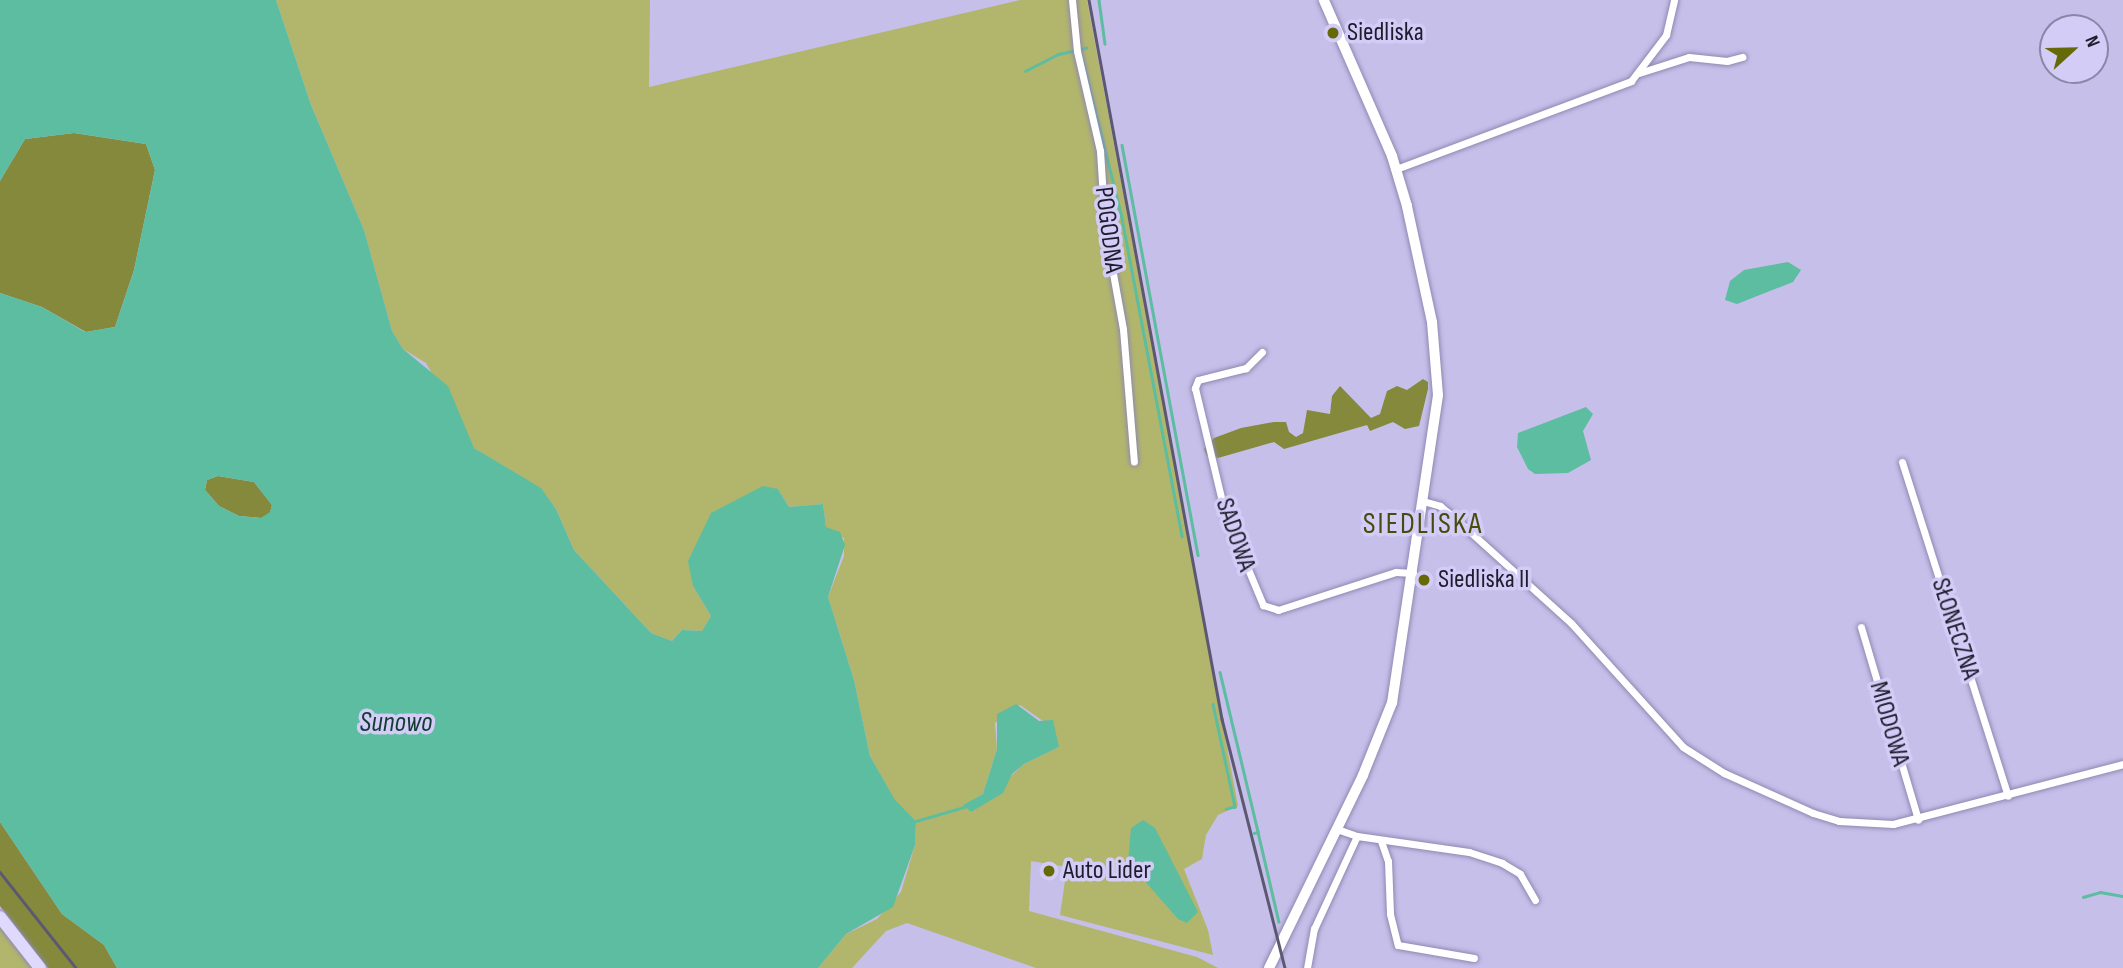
<!DOCTYPE html>
<meta charset="utf-8">
<style>
body{margin:0}
#map{position:relative;width:2123px;height:968px;overflow:hidden;background:#c5bfea;font-family:"Sofia Sans Condensed",sans-serif}
div>[style]{position:absolute}
.green>*{inset:0;background:#b2b66c}
.forest>*{inset:0;background:#85893b}
.water>*{inset:0;background:#5cbda0}
.stream>*{height:2.5px;margin:-1.25px;padding:0 1.25px;transform-origin:1.25px;border-radius:1.25px;background:#5cbda0}
.roads{filter:drop-shadow(0 0 2px #8f89b1) drop-shadow(0 0 2px #8f89b1)}
.minor>*{height:7px;margin:-3.5px;padding:0 3.5px;transform-origin:3.5px;border-radius:3.5px;background:#fff}
.secondary>*{height:10px;margin:-5px;padding:0 5px;transform-origin:5px;border-radius:5px;background:#fff}
.primary>*{height:12px;margin:-6px;padding:0 6px;transform-origin:6px;border-radius:6px;background:#dfd9fd}
.rail>*{height:2.5px;margin:-1.25px;padding:0 1.25px;transform-origin:1.25px;border-radius:1.25px;background:#5c5872}
.dots>*{width:19px;height:19px;translate:-50% -50%;box-sizing:border-box;border:4px solid #d2ccf7;border-radius:50%}
span{translate:-50% -50%;white-space:nowrap;text-align:center;line-height:1.15;-webkit-text-stroke:7px #d2ccf7;paint-order:stroke}
.poi-label{font-size:26px;color:#1f1c2c}
.left{translate:0 -50%;text-align:left}
.street-label{font-size:26px;color:#1f1c2c}
.water-label{font-size:28px;color:#113c31;font-style:italic}
.quarter-label{font-size:30px;color:#484b0d;letter-spacing:2px}
.north{position:absolute;left:2039px;top:14px;width:70px;height:70px;box-sizing:border-box;background:#d2ccf7;border:2px solid #8a86a6;border-radius:50%;rotate:68deg;font-size:19px;font-weight:700;line-height:28px;text-align:center;color:#1f1c2c}
.north::after{content:'';display:block;margin:auto;width:24px;height:32px;background:#666908;clip-path:polygon(50% 0,100% 100%,50% 72%,0 100%)}
</style>
<div id="map">
<div class="green">
<div style="clip-path:polygon(evenodd,276px 0,650px 0,649px 87px,1020px 0,1087px 0,1238px 806px,1218px 815px,1206px 835px,1202px 859px,1184px 869px,1208px 930px,1213px 955px,1060px 915px,1067px 867px,1031px 861px,1029px 911px,1197px 957px,1218px 968px,1036px 968px,907px 923px,886px 931px,852px 968px,818px 968px,846px 934px,877px 919px,901px 892px,915px 845px,916px 821px,895px 801px,870px 756px,854px 680px,828px 597px,844px 556px,844px 538px,826px 528px,823px 504px,789px 507px,778px 489px,693px 586px,711px 616px,702px 631px,682px 630px,672px 641px,651px 633px,574px 550px,556px 509px,541px 489px,474px 448px,426px 363px,403px 349px,392px 331px,364px 230px,311px 105px,276px 0,1020px 705px,1043px 721px,1059px 747px,1024px 764px,971px 812px,964px 805px,983px 794px,997px 749px,995px 723px,1020px 705px,276px 0,1134px 839px,1178px 919px,1149px 881px,1137px 873px,1129px 850px,1134px 839px)"></div>
<div style="clip-path:polygon(0 926px,32px 968px,0 968px)"></div>
</div>
<div class="forest">
<div style="clip-path:polygon(74px 133px,146px 144px,155px 170px,134px 270px,115px 327px,86px 332px,42px 307px,0 293px,0 181px,25px 139px)"></div>
<div style="clip-path:polygon(1423px 379px,1428px 382px,1428px 389px,1419px 426px,1405px 429px,1393px 422px,1370px 431px,1367px 425px,1284px 449px,1274px 442px,1218px 458px,1207px 456px,1204px 449px,1214px 438px,1241px 428px,1274px 422px,1286px 422px,1289px 432px,1296px 437px,1303px 433px,1307px 410px,1330px 414px,1332px 396px,1340px 386px,1371px 418px,1380px 414px,1387px 391px,1397px 386px,1407px 390px)"></div>
<div style="clip-path:polygon(218px 476px,254px 482px,272px 505px,270px 513px,261px 518px,239px 516px,219px 506px,205px 490px,207px 480px)"></div>
<div style="clip-path:polygon(0 822px,62px 914px,104px 945px,117px 968px,48px 968px,0 906px)"></div>
</div>
<div class="water">
<div style="clip-path:polygon(evenodd,0 0,276px 0,311px 105px,364px 230px,392px 331px,403px 349px,448px 386px,474px 448px,541px 488px,556px 509px,574px 550px,651px 633px,672px 641px,682px 630px,702px 631px,711px 616px,693px 586px,688px 561px,711px 513px,763px 486px,778px 489px,789px 507px,823px 504px,826px 527px,840px 532px,845px 545px,828px 597px,854px 680px,870px 756px,895px 800px,916px 821px,915px 845px,893px 907px,846px 934px,818px 968px,117px 968px,104px 945px,62px 914px,0 822px,0 293px,42px 307px,85px 332px,115px 327px,134px 270px,155px 170px,146px 144px,74px 133px,25px 139px,0 181px,0 0,218px 476px,254px 482px,272px 505px,270px 512px,261px 518px,239px 516px,219px 506px,205px 490px,207px 480px,218px 476px)"></div>
<div style="clip-path:polygon(1788px 262px,1801px 270px,1793px 282px,1737px 304px,1725px 300px,1730px 281px,1744px 270px)"></div>
<div style="clip-path:polygon(1586px 407px,1593px 414px,1583px 431px,1591px 460px,1568px 473px,1535px 474px,1528px 469px,1517px 447px,1518px 433px)"></div>
<div style="clip-path:polygon(1016px 704px,1039px 721px,1053px 720px,1059px 747px,1024px 764px,1012px 774px,1003px 793px,971px 812px,963px 805px,983px 794px,997px 749px,997px 714px)"></div>
<div style="clip-path:polygon(1143px 820px,1155px 828px,1198px 912px,1187px 923px,1178px 919px,1128px 862px,1131px 828px)"></div>
</div>
<div class="stream">
<div style="left:1099px;top:0;width:44px;rotate:82.2deg"></div>
<div style="left:1080px;top:49px;width:169px;rotate:76deg"></div>
<div style="left:1121px;top:213px;width:329px;rotate:79.3deg"></div>
<div style="left:1025px;top:71px;width:38px;rotate:-27deg"></div>
<div style="left:1059px;top:54px;width:28px;rotate:-13deg"></div>
<div style="left:1122px;top:145px;width:417px;rotate:79.5deg"></div>
<div style="left:1220px;top:672px;width:164px;rotate:76.6deg"></div>
<div style="left:1213px;top:704px;width:105px;rotate:77.9deg"></div>
<div style="left:1235px;top:807px;width:9px;rotate:167deg"></div>
<div style="left:916px;top:821px;width:50px;rotate:-16.3deg"></div>
<div style="left:1254px;top:833px;width:4px;rotate:-14deg"></div>
<div style="left:1258px;top:832px;width:92px;rotate:76.9deg"></div>
<div style="left:2083px;top:897px;width:18px;rotate:-16deg"></div>
<div style="left:2100px;top:892px;width:23px;rotate:10deg"></div>
</div>
<div class="roads">
<div class="minor">
<div style="left:1072px;top:0;width:51px;rotate:84.4deg"></div>
<div style="left:1077px;top:51px;width:103px;rotate:77deg"></div>
<div style="left:1100px;top:151px;width:78px;rotate:86.3deg"></div>
<div style="left:1105px;top:229px;width:102px;rotate:79.8deg"></div>
<div style="left:1123px;top:329px;width:133px;rotate:85.3deg"></div>
<div style="left:1639px;top:73px;width:52px;rotate:-17.7deg"></div>
<div style="left:1689px;top:57px;width:38px;rotate:6deg"></div>
<div style="left:1727px;top:61px;width:16px;rotate:-15deg"></div>
<div style="left:1396px;top:169px;width:251px;rotate:-20.5deg"></div>
<div style="left:1631px;top:81px;width:58px;rotate:-52.7deg"></div>
<div style="left:1666px;top:35px;width:36px;rotate:-77deg"></div>
<div style="left:1262px;top:352px;width:23px;rotate:135deg"></div>
<div style="left:1246px;top:368px;width:49px;rotate:166deg"></div>
<div style="left:1198px;top:380px;width:9px;rotate:111deg"></div>
<div style="left:1195px;top:388px;width:130px;rotate:76.6deg"></div>
<div style="left:1225px;top:514px;width:99px;rotate:67.3deg"></div>
<div style="left:1263px;top:605px;width:16px;rotate:18deg"></div>
<div style="left:1278px;top:610px;width:124px;rotate:-17.9deg"></div>
<div style="left:1396px;top:572px;width:17px;rotate:3deg"></div>
<div style="left:1902px;top:462px;width:350px;rotate:72.4deg"></div>
<div style="left:1423px;top:501px;width:18px;rotate:16deg"></div>
<div style="left:1440px;top:506px;width:22px;rotate:39deg"></div>
<div style="left:1457px;top:520px;width:154px;rotate:42.1deg"></div>
<div style="left:1571px;top:623px;width:167px;rotate:47.9deg"></div>
<div style="left:1683px;top:747px;width:49px;rotate:32.4deg"></div>
<div style="left:1724px;top:773px;width:98px;rotate:24.2deg"></div>
<div style="left:1813px;top:813px;width:27px;rotate:17deg"></div>
<div style="left:1839px;top:821px;width:54px;rotate:3.2deg"></div>
<div style="left:1893px;top:824px;width:238px;rotate:-14.6deg"></div>
<div style="left:1861px;top:627px;width:201px;rotate:73.5deg"></div>
<div style="left:1357px;top:836px;width:113px;rotate:8.1deg"></div>
<div style="left:1469px;top:852px;width:35px;rotate:18deg"></div>
<div style="left:1502px;top:863px;width:21px;rotate:31deg"></div>
<div style="left:1520px;top:874px;width:30px;rotate:60deg"></div>
<div style="left:1381px;top:841px;width:21px;rotate:71deg"></div>
<div style="left:1388px;top:861px;width:53px;rotate:87.8deg"></div>
<div style="left:1390px;top:914px;width:32px;rotate:76deg"></div>
<div style="left:1398px;top:945px;width:77px;rotate:9.7deg"></div>
<div style="left:1307px;top:968px;width:40px;rotate:-80deg"></div>
<div style="left:1314px;top:929px;width:102px;rotate:-65.2deg"></div>
<div style="left:1357px;top:836px;width:21px;rotate:-161deg"></div>
</div>
<div class="secondary">
<div style="left:1269px;top:968px;width:215px;rotate:-64deg"></div>
<div style="left:1363px;top:775px;width:78px;rotate:-68.1deg"></div>
<div style="left:1392px;top:703px;width:311px;rotate:-81.5deg"></div>
<div style="left:1438px;top:395px;width:73px;rotate:-94.7deg"></div>
<div style="left:1432px;top:322px;width:119px;rotate:-102.2deg"></div>
<div style="left:1407px;top:206px;width:52px;rotate:-106.7deg"></div>
<div style="left:1392px;top:156px;width:170px;rotate:-113.6deg"></div>
</div>
<div class="primary">
<div style="left:0;top:917px;width:65px;rotate:51.9deg"></div>
</div>
</div>
<div class="rail">
<div style="left:1089px;top:0;width:731px;rotate:79.52deg"></div>
<div style="left:1222px;top:719px;width:257px;rotate:75.8deg"></div>
<div style="left:0;top:872px;width:122px;rotate:51.6deg"></div>
</div>
<div class="dots">
<div style="left:1333px;top:33px;background:#666908"></div>
<div style="left:1424px;top:580px;background:#666908"></div>
<div style="left:1049px;top:871px;background:#666908"></div>
</div>
<div class="poi-label">
<span class="left" style="left:1347px;top:33px">Siedliska</span>
<span class="left" style="left:1438px;top:580px">Siedliska II</span>
<span class="left" style="left:1063px;top:871px">Auto Lider</span>
</div>
<div class="street-label">
<span style="left:1108px;top:230px;rotate:83deg">POGODNA</span>
<span style="left:1235px;top:535px;rotate:71deg">SADOWA</span>
<span style="left:1955px;top:629px;rotate:72deg">SŁONECZNA</span>
<span style="left:1889px;top:724px;rotate:74deg">MIODOWA</span>
</div>
<div class="water-label">
<span style="left:396px;top:723px">Sunowo</span>
</div>
<div class="quarter-label">
<span style="left:1423px;top:524px">SIEDLISKA</span>
</div>
<div class="north">N</div>
</div>
